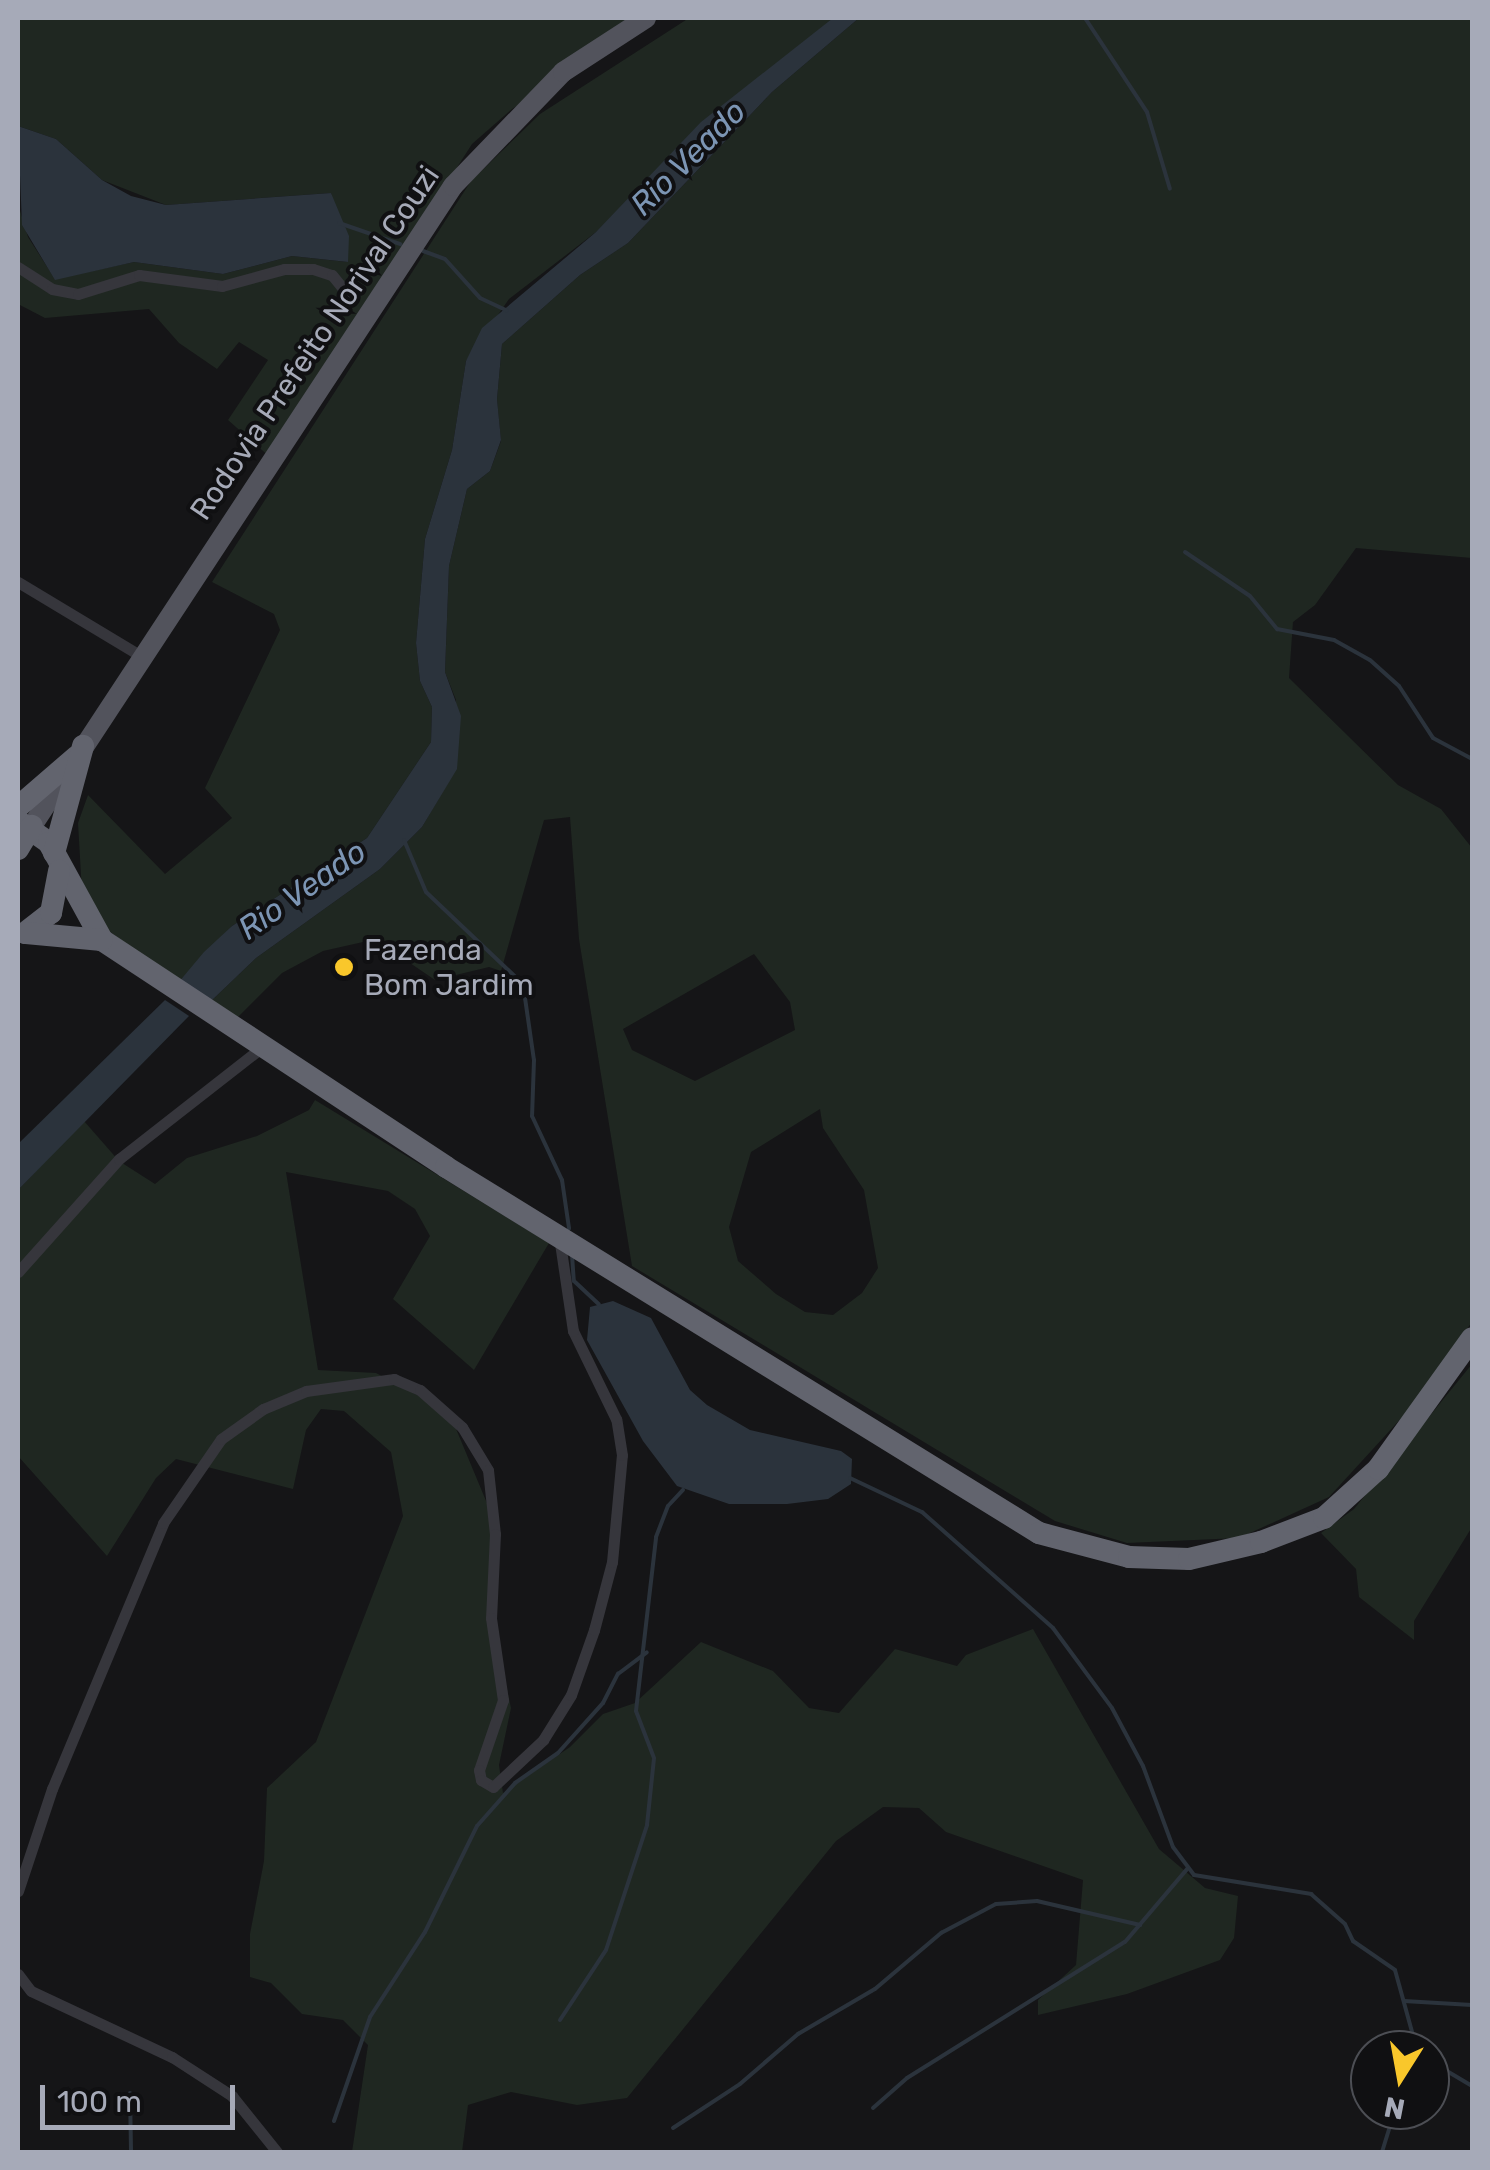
<!DOCTYPE html>
<style>
body{margin:0}
#map{position:relative;width:1490px;height:2170px;overflow:hidden;background:#151517;font-family:Rubik,sans-serif}
div>[style]{position:absolute}
.green>*{inset:0;background:#1f2721}
.water>*{inset:0;background:#2b333c}
.stream>*{height:4px;margin:-2px;padding:0 2px;transform-origin:2px;border-radius:2px;background:#2b333c}
.street>*{height:11px;margin:-5.5px;padding:0 5.5px;transform-origin:5.5px;border-radius:5.5px;background:#36363c}
.primary>*{height:20px;margin:-10px;padding:0 10px;transform-origin:10px;border-radius:10px;background:#52535c}
.highway>*{height:22px;margin:-11px;padding:0 11px;transform-origin:11px;border-radius:11px;background:#62646e}
.dots>*{width:28px;height:28px;translate:-50% -50%;box-sizing:border-box;border:5px solid #101012;border-radius:50%}
span{translate:-50% -50%;white-space:nowrap;text-align:center;line-height:1.15;-webkit-text-stroke:8px #101012;paint-order:stroke}
.street-label{font-size:30px;color:#a6aab8}
.poi-label{font-size:30px;color:#a6aab8}
.left{translate:0 -50%;text-align:left}
.water-label{font-size:32px;color:#7c95b4;font-style:italic}
.frame{position:absolute;inset:0;border:20px solid #a6aab8;pointer-events:none}
.north{position:absolute;left:1350px;top:2030px;width:100px;height:100px;box-sizing:border-box;background:#101012;border:2px solid #4c4e54;border-radius:50%;rotate:191deg;font-size:28px;font-weight:700;line-height:40px;text-align:center;color:#a6aab8}
.north::after{content:'';display:block;margin:auto;width:35px;height:45px;background:#f9c72b;clip-path:polygon(50% 0,100% 100%,50% 72%,0 100%)}
.scale{position:absolute;left:40px;top:2085px;width:195px;height:45px;box-sizing:border-box;border:5px solid #a6aab8;border-top:0;padding-left:12px;font-size:30px;line-height:35px;white-space:nowrap;color:#a6aab8;-webkit-text-stroke:8px #101012;paint-order:stroke}
</style>
<div id="map">
<div class="green">
<div style="clip-path:polygon(18px 18px,659px 18px,512px 109px,472px 144px,271px 458px,228px 420px,268px 360px,239px 342px,217px 369px,179px 343px,149px 309px,45px 318px,18px 304px,18px 204px,28px 237px,55px 279px,134px 262px,223px 274px,292px 256px,347px 262px,331px 193px,166px 205px,102px 180px,56px 139px,18px 126px)"></div>
<div style="clip-path:polygon(689px 18px,833px 18px,596px 232px,509px 299px,466px 361px,452px 450px,425px 539px,416px 643px,420px 681px,432px 707px,431px 742px,367px 838px,232px 926px,178px 983px,101px 925px,82px 892px,78px 823px,88px 795px,165px 874px,232px 818px,205px 788px,280px 630px,274px 614px,212px 582px,471px 181px,540px 114px)"></div>
<div style="clip-path:polygon(evenodd,859px 18px,1472px 18px,1472px 558px,1356px 548px,1315px 605px,1293px 622px,1289px 678px,1398px 785px,1441px 809px,1472px 848px,1472px 1322px,1405px 1414px,1329px 1497px,1239px 1538px,1127px 1543px,1055px 1521px,632px 1266px,579px 939px,570px 817px,544px 820px,501px 971px,489px 967px,435px 980px,385px 946px,363px 942px,323px 951px,282px 973px,234px 1021px,208px 1004px,256px 958px,380px 869px,422px 827px,456px 769px,456px 700px,445px 672px,449px 566px,467px 489px,490px 471px,501px 441px,497px 399px,502px 344px,580px 275px,628px 243px,772px 92px,859px 18px,754px 954px,790px 1002px,795px 1030px,695px 1081px,632px 1050px,623px 1029px,754px 954px,859px 18px,820px 1109px,823px 1128px,864px 1190px,878px 1268px,862px 1293px,833px 1315px,805px 1312px,776px 1294px,738px 1261px,729px 1227px,751px 1152px,820px 1109px)"></div>
<div style="clip-path:polygon(315px 1100px,549px 1243px,474px 1370px,393px 1299px,430px 1236px,415px 1209px,388px 1191px,286px 1172px,318px 1370px,376px 1373px,449px 1412px,489px 1508px,499px 1652px,511px 1708px,499px 1765px,503px 1793px,570px 1747px,603px 1714px,635px 1703px,701px 1642px,773px 1671px,809px 1708px,839px 1713px,895px 1649px,957px 1666px,966px 1655px,1033px 1629px,1159px 1849px,1205px 1888px,1238px 1896px,1234px 1938px,1220px 1960px,1127px 1994px,1038px 2015px,1038px 2000px,1076px 1965px,1083px 1880px,946px 1832px,919px 1808px,883px 1807px,836px 1841px,627px 2098px,577px 2105px,511px 2092px,468px 2105px,462px 2152px,352px 2152px,368px 2045px,343px 2020px,302px 2014px,271px 1983px,250px 1977px,250px 1934px,264px 1861px,267px 1788px,316px 1742px,403px 1516px,391px 1452px,344px 1411px,321px 1409px,306px 1430px,293px 1489px,176px 1459px,156px 1478px,107px 1556px,18px 1456px,18px 1190px,84px 1121px,119px 1161px,155px 1184px,187px 1158px,257px 1136px,309px 1110px)"></div>
<div style="clip-path:polygon(1472px 1364px,1472px 1527px,1414px 1621px,1414px 1640px,1359px 1597px,1356px 1569px,1321px 1533px,1354px 1509px)"></div>
</div>
<div class="water">
<div style="clip-path:polygon(833px 18px,859px 18px,772px 92px,628px 243px,580px 275px,502px 344px,497px 399px,501px 440px,490px 471px,467px 489px,449px 566px,445px 672px,461px 716px,457px 769px,422px 827px,380px 869px,256px 958px,208px 1004px,178px 983px,204px 952px,232px 926px,367px 838px,431px 742px,432px 707px,420px 681px,416px 643px,425px 539px,452px 450px,466px 361px,482px 328px,596px 232px,701px 122px)"></div>
<div style="clip-path:polygon(18px 126px,56px 139px,102px 180px,131px 196px,166px 205px,331px 193px,349px 236px,348px 262px,292px 256px,223px 274px,134px 262px,55px 280px,22px 225px)"></div>
<div style="clip-path:polygon(165px 1000px,189px 1016px,18px 1190px,18px 1144px)"></div>
<div style="clip-path:polygon(613px 1301px,651px 1318px,690px 1390px,707px 1405px,750px 1430px,841px 1451px,852px 1459px,851px 1484px,828px 1499px,787px 1504px,729px 1504px,677px 1486px,643px 1441px,587px 1340px,590px 1307px)"></div>
</div>
<div class="stream">
<div style="left:1085px;top:18px;width:113px;rotate:56.6deg"></div>
<div style="left:1147px;top:112px;width:80px;rotate:73.4deg"></div>
<div style="left:339px;top:223px;width:65px;rotate:19deg"></div>
<div style="left:423px;top:251px;width:23px;rotate:20deg"></div>
<div style="left:445px;top:259px;width:52px;rotate:48.1deg"></div>
<div style="left:480px;top:298px;width:29px;rotate:25deg"></div>
<div style="left:1185px;top:552px;width:78px;rotate:34.1deg"></div>
<div style="left:1250px;top:596px;width:43px;rotate:50.7deg"></div>
<div style="left:1277px;top:629px;width:58px;rotate:10.9deg"></div>
<div style="left:1334px;top:640px;width:41px;rotate:29.1deg"></div>
<div style="left:1370px;top:660px;width:39px;rotate:42deg"></div>
<div style="left:1399px;top:686px;width:62px;rotate:56.8deg"></div>
<div style="left:1433px;top:738px;width:44px;rotate:28.3deg"></div>
<div style="left:404px;top:840px;width:56px;rotate:67.1deg"></div>
<div style="left:426px;top:892px;width:134px;rotate:43.5deg"></div>
<div style="left:523px;top:984px;width:77px;rotate:81.8deg"></div>
<div style="left:534px;top:1060px;width:56px;rotate:92deg"></div>
<div style="left:532px;top:1116px;width:71px;rotate:64.9deg"></div>
<div style="left:562px;top:1180px;width:49px;rotate:81.7deg"></div>
<div style="left:572px;top:1255px;width:26px;rotate:86deg"></div>
<div style="left:574px;top:1281px;width:34px;rotate:43deg"></div>
<div style="left:850px;top:1478px;width:80px;rotate:25.3deg"></div>
<div style="left:922px;top:1512px;width:175px;rotate:41.5deg"></div>
<div style="left:1053px;top:1628px;width:99px;rotate:53.6deg"></div>
<div style="left:1112px;top:1708px;width:66px;rotate:61.9deg"></div>
<div style="left:1143px;top:1766px;width:86px;rotate:69.7deg"></div>
<div style="left:1173px;top:1847px;width:35px;rotate:53deg"></div>
<div style="left:1194px;top:1875px;width:119px;rotate:9.2deg"></div>
<div style="left:1311px;top:1894px;width:45px;rotate:41.4deg"></div>
<div style="left:1345px;top:1924px;width:19px;rotate:65deg"></div>
<div style="left:1353px;top:1941px;width:51px;rotate:34.6deg"></div>
<div style="left:1395px;top:1970px;width:83px;rotate:74.6deg"></div>
<div style="left:1404px;top:2001px;width:68px;rotate:3.4deg"></div>
<div style="left:560px;top:2020px;width:84px;rotate:-56.7deg"></div>
<div style="left:606px;top:1950px;width:132px;rotate:-71.8deg"></div>
<div style="left:647px;top:1825px;width:67px;rotate:-84deg"></div>
<div style="left:654px;top:1758px;width:50px;rotate:-111deg"></div>
<div style="left:636px;top:1711px;width:175px;rotate:-83.4deg"></div>
<div style="left:656px;top:1537px;width:33px;rotate:-69deg"></div>
<div style="left:668px;top:1506px;width:22px;rotate:-47deg"></div>
<div style="left:1430px;top:2061px;width:49px;rotate:30.8deg"></div>
<div style="left:130px;top:2093px;width:59px;rotate:89deg"></div>
<div style="left:873px;top:2108px;width:45px;rotate:-41.4deg"></div>
<div style="left:907px;top:2078px;width:257px;rotate:-32deg"></div>
<div style="left:1125px;top:1942px;width:97px;rotate:-49.6deg"></div>
<div style="left:334px;top:2121px;width:110px;rotate:-70.9deg"></div>
<div style="left:370px;top:2017px;width:101px;rotate:-57.1deg"></div>
<div style="left:425px;top:1932px;width:118px;rotate:-63.9deg"></div>
<div style="left:477px;top:1826px;width:57px;rotate:-48.5deg"></div>
<div style="left:515px;top:1783px;width:52px;rotate:-34.9deg"></div>
<div style="left:558px;top:1753px;width:67px;rotate:-48deg"></div>
<div style="left:603px;top:1703px;width:33px;rotate:-63deg"></div>
<div style="left:618px;top:1674px;width:36px;rotate:-37deg"></div>
<div style="left:673px;top:2128px;width:80px;rotate:-33.3deg"></div>
<div style="left:740px;top:2084px;width:77px;rotate:-40.8deg"></div>
<div style="left:798px;top:2034px;width:89px;rotate:-30.3deg"></div>
<div style="left:875px;top:1989px;width:87px;rotate:-40.3deg"></div>
<div style="left:941px;top:1933px;width:62px;rotate:-27.8deg"></div>
<div style="left:996px;top:1904px;width:41px;rotate:-4.2deg"></div>
<div style="left:1037px;top:1901px;width:106px;rotate:13.1deg"></div>
<div style="left:1382px;top:2152px;width:44px;rotate:-72.8deg"></div>
</div>
<div class="street">
<div style="left:18px;top:267px;width:40px;rotate:32.9deg"></div>
<div style="left:52px;top:289px;width:26px;rotate:11deg"></div>
<div style="left:78px;top:294px;width:64px;rotate:-17.3deg"></div>
<div style="left:139px;top:275px;width:84px;rotate:7.5deg"></div>
<div style="left:222px;top:286px;width:64px;rotate:-15.3deg"></div>
<div style="left:284px;top:269px;width:29px"></div>
<div style="left:313px;top:269px;width:20px;rotate:18deg"></div>
<div style="left:332px;top:275px;width:28px;rotate:51deg"></div>
<div style="left:18px;top:582px;width:144px;rotate:31deg"></div>
<div style="left:18px;top:1272px;width:152px;rotate:-48.2deg"></div>
<div style="left:119px;top:1159px;width:180px;rotate:-38deg"></div>
<div style="left:18px;top:1891px;width:108px;rotate:-71.6deg"></div>
<div style="left:52px;top:1789px;width:288px;rotate:-67.3deg"></div>
<div style="left:163px;top:1523px;width:102px;rotate:-55.4deg"></div>
<div style="left:221px;top:1439px;width:52px;rotate:-35.5deg"></div>
<div style="left:263px;top:1409px;width:47px;rotate:-22.7deg"></div>
<div style="left:306px;top:1391px;width:89px;rotate:-7.8deg"></div>
<div style="left:394px;top:1379px;width:28px;rotate:23deg"></div>
<div style="left:420px;top:1390px;width:56px;rotate:41.4deg"></div>
<div style="left:462px;top:1427px;width:50px;rotate:58.8deg"></div>
<div style="left:488px;top:1470px;width:64px;rotate:83.8deg"></div>
<div style="left:495px;top:1534px;width:84px;rotate:92.7deg"></div>
<div style="left:491px;top:1618px;width:83px;rotate:81.7deg"></div>
<div style="left:503px;top:1700px;width:74px;rotate:108.9deg"></div>
<div style="left:479px;top:1770px;width:10px;rotate:79deg"></div>
<div style="left:481px;top:1780px;width:14px;rotate:30deg"></div>
<div style="left:493px;top:1787px;width:69px;rotate:-43.2deg"></div>
<div style="left:543px;top:1740px;width:53px;rotate:-58.1deg"></div>
<div style="left:571px;top:1695px;width:69px;rotate:-70.5deg"></div>
<div style="left:594px;top:1630px;width:70px;rotate:-75.2deg"></div>
<div style="left:612px;top:1562px;width:107px;rotate:-84.7deg"></div>
<div style="left:622px;top:1455px;width:36px;rotate:-99deg"></div>
<div style="left:616px;top:1419px;width:98px;rotate:-116deg"></div>
<div style="left:573px;top:1331px;width:96px;rotate:-98.4deg"></div>
<div style="left:18px;top:1974px;width:21px;rotate:53deg"></div>
<div style="left:31px;top:1991px;width:156px;rotate:25.1deg"></div>
<div style="left:172px;top:2057px;width:72px;rotate:33deg"></div>
<div style="left:232px;top:2096px;width:72px;rotate:51.2deg"></div>
</div>
<div class="primary">
<div style="left:32px;top:826px;width:766px;rotate:-56.66deg"></div>
<div style="left:453px;top:186px;width:158px;rotate:-46deg"></div>
<div style="left:563px;top:72px;width:99px;rotate:-33deg"></div>
</div>
<div class="highway">
<div style="left:18px;top:807px;width:78px;rotate:-40.8deg"></div>
<div style="left:18px;top:821px;width:38px;rotate:35deg"></div>
<div style="left:49px;top:843px;width:111px;rotate:61.3deg"></div>
<div style="left:102px;top:940px;width:412px;rotate:33.4deg"></div>
<div style="left:446px;top:1167px;width:697px;rotate:31.68deg"></div>
<div style="left:1039px;top:1533px;width:93px;rotate:14.9deg"></div>
<div style="left:1129px;top:1557px;width:60px;rotate:1.9deg"></div>
<div style="left:1189px;top:1559px;width:74px;rotate:-13.3deg"></div>
<div style="left:1261px;top:1542px;width:67px;rotate:-20.9deg"></div>
<div style="left:1324px;top:1518px;width:73px;rotate:-42.2deg"></div>
<div style="left:1378px;top:1469px;width:161px;rotate:-54.3deg"></div>
<div style="left:18px;top:849px;width:27px;rotate:-59deg"></div>
<div style="left:54px;top:853px;width:111px;rotate:-74.8deg"></div>
<div style="left:25px;top:933px;width:33px;rotate:-38deg"></div>
<div style="left:51px;top:913px;width:43px;rotate:-79.2deg"></div>
<div style="left:26px;top:933px;width:76px;rotate:5.3deg"></div>
</div>
<div class="dots">
<div style="left:344px;top:967px;background:#f9c72b"></div>
</div>
<div class="street-label">
<span style="left:315px;top:343px;rotate:-56deg">Rodovia Prefeito Norival Couzi</span>
</div>
<div class="poi-label">
<span class="left" style="left:364px;top:967px">Fazenda<br>Bom Jardim</span>
</div>
<div class="water-label">
<span style="left:688px;top:158px;rotate:-45deg">Rio Veado</span>
<span style="left:302px;top:890px;rotate:-35deg">Rio Veado</span>
</div>
<div class="frame"></div>
<div class="north">N</div>
<div class="scale">100 m</div>
</div>
